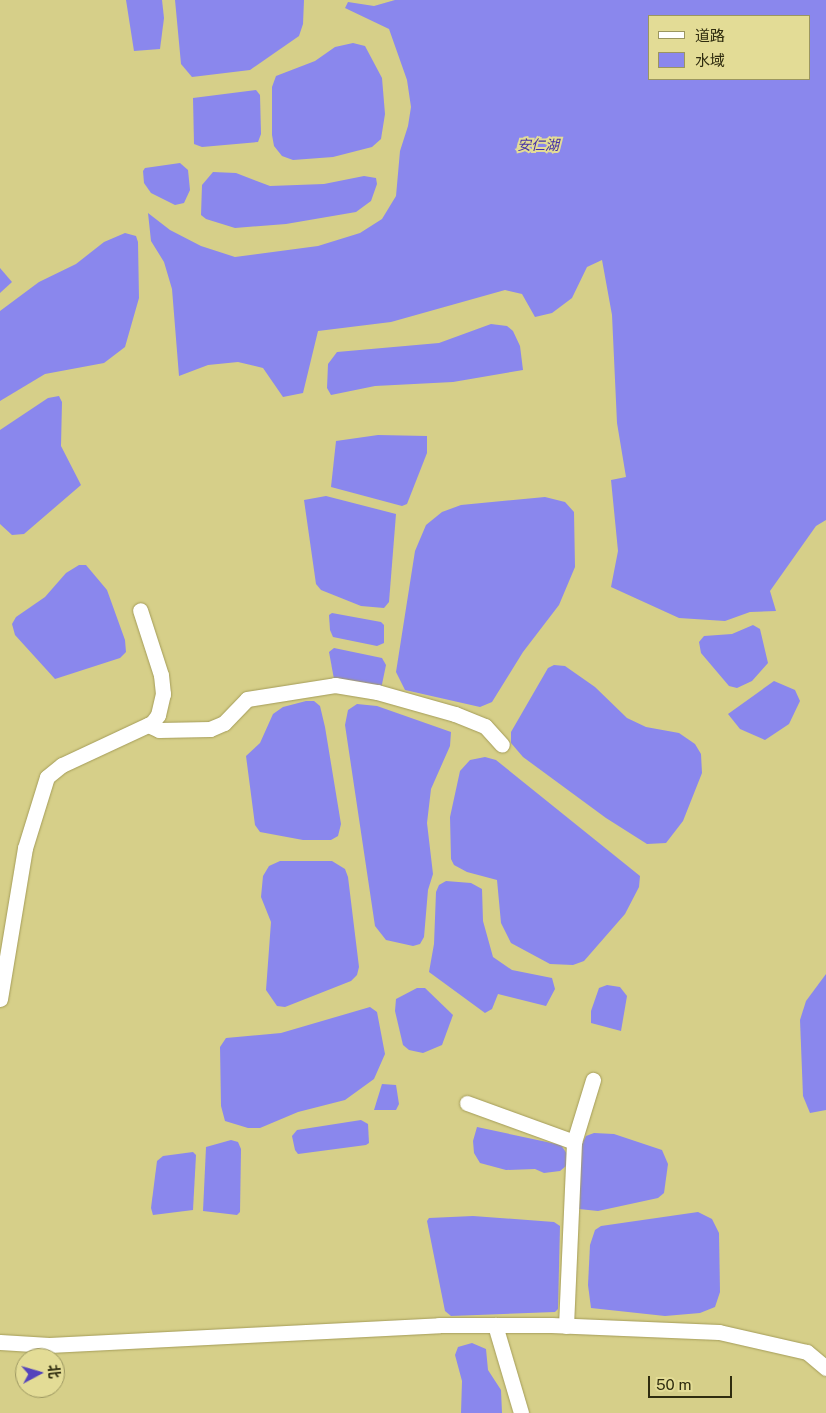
<!DOCTYPE html>
<meta charset="utf-8">
<style>
body{margin:0}
#map{position:relative;width:826px;height:1413px;overflow:hidden;background:#d6cf89;font-family:"Public Sans","Noto Sans SC",sans-serif}
div>[style]{position:absolute}
.water>*{inset:0;background:#8a87ed}
.roads{filter:drop-shadow(0 0 1px #a59d5a) drop-shadow(0 0 1px #a59d5a)}
.minor>*{height:15px;margin:-7.5px;padding:0 7.5px;transform-origin:7.5px;border-radius:7.5px;background:#fff}
span{translate:-50% -50%;white-space:nowrap;text-align:center;line-height:1.15;-webkit-text-stroke:4px #e3dc96;paint-order:stroke}
.water-label{font-size:14px;color:#4431a6;font-style:italic}
.legend{position:absolute;left:648px;top:15px;width:162px;height:65px;box-sizing:border-box;background:#e3dc96;border:1px solid #9b9660;margin:0;padding:6px 9px;list-style:none;font-size:15px;color:#2f2c0f}
.legend li{display:flex;align-items:center;gap:10px;height:25px}
.legend b{width:25px;border:1px solid #9b9660}
.north{position:absolute;left:15px;top:1348px;width:50px;height:50px;box-sizing:border-box;background:#e3dc96;border:1px solid #9b9660;border-radius:50%;rotate:84deg;font-size:14px;font-weight:700;line-height:20px;text-align:center;color:#2f2c0f}
.north::after{content:'';display:block;margin:auto;width:18px;height:22px;background:#5444bc;clip-path:polygon(50% 0,100% 100%,50% 72%,0 100%)}
.scale{position:absolute;left:648px;top:1376px;width:84px;height:22px;box-sizing:border-box;border:2px solid #2f2c0f;border-top:0;padding-left:6px;font-size:15px;line-height:18px;white-space:nowrap;color:#2f2c0f;-webkit-text-stroke:4px #e3dc96;paint-order:stroke}
</style>
<div id="map">
<div class="water">
<div style="clip-path:polygon(126px 0,162px 0,164px 18px,160px 49px,134px 51px)"></div>
<div style="clip-path:polygon(175px 0,304px 0,303px 24px,299px 36px,250px 70px,192px 77px,181px 64px)"></div>
<div style="clip-path:polygon(evenodd,395px 0,826px 0,826px 520px,816px 526px,770px 591px,776px 611px,750px 612px,725px 621px,679px 618px,611px 587px,618px 551px,611px 480px,626px 477px,617px 423px,612px 315px,602px 260px,587px 267px,572px 298px,552px 313px,535px 317px,522px 294px,505px 290px,391px 322px,318px 331px,303px 393px,283px 397px,263px 368px,238px 362px,208px 365px,179px 376px,172px 289px,164px 262px,151px 241px,148px 213px,170px 230px,201px 246px,235px 257px,318px 246px,360px 233px,382px 219px,396px 196px,400px 151px,408px 126px,411px 107px,407px 80px,389px 29px,345px 8px,348px 2px,374px 6px,395px 0,650px 16px,810px 16px,810px 79px,650px 79px,650px 16px)"></div>
<div style="clip-path:polygon(353px 43px,365px 46px,382px 78px,385px 114px,381px 139px,372px 147px,333px 157px,293px 160px,282px 156px,274px 146px,272px 135px,272px 87px,276px 76px,315px 61px,335px 47px)"></div>
<div style="clip-path:polygon(256px 90px,260px 95px,261px 134px,258px 142px,202px 147px,194px 144px,193px 98px)"></div>
<div style="clip-path:polygon(180px 163px,188px 170px,190px 190px,184px 203px,175px 205px,151px 193px,144px 183px,143px 171px,145px 168px)"></div>
<div style="clip-path:polygon(213px 172px,236px 173px,270px 186px,324px 184px,364px 176px,376px 178px,377px 184px,371px 201px,356px 212px,286px 224px,235px 228px,206px 219px,201px 215px,202px 185px)"></div>
<div style="clip-path:polygon(125px 233px,136px 236px,138px 242px,139px 298px,125px 347px,104px 363px,45px 374px,0 401px,0 311px,39px 282px,76px 264px,104px 242px)"></div>
<div style="clip-path:polygon(0 268px,12px 282px,0 293px)"></div>
<div style="clip-path:polygon(491px 324px,507px 326px,513px 331px,520px 346px,523px 370px,453px 382px,375px 386px,331px 395px,327px 388px,328px 364px,337px 352px,439px 343px)"></div>
<div style="clip-path:polygon(59px 396px,62px 402px,61px 446px,81px 485px,24px 534px,12px 535px,0 524px,0 430px,48px 398px)"></div>
<div style="clip-path:polygon(378px 435px,427px 436px,427px 453px,407px 504px,402px 506px,331px 487px,336px 441px)"></div>
<div style="clip-path:polygon(326px 496px,396px 514px,389px 602px,384px 608px,361px 606px,321px 590px,316px 584px,304px 500px)"></div>
<div style="clip-path:polygon(545px 497px,565px 502px,574px 512px,575px 567px,559px 605px,523px 652px,492px 702px,480px 707px,405px 690px,396px 672px,415px 551px,426px 525px,442px 512px,461px 505px)"></div>
<div style="clip-path:polygon(79px 565px,86px 565px,107px 590px,125px 640px,126px 652px,120px 658px,55px 679px,15px 635px,12px 624px,16px 617px,45px 597px,66px 573px)"></div>
<div style="clip-path:polygon(332px 613px,381px 622px,384px 625px,384px 643px,377px 646px,333px 637px,330px 630px,329px 615px)"></div>
<div style="clip-path:polygon(753px 625px,760px 629px,768px 663px,752px 681px,737px 688px,729px 686px,701px 653px,699px 642px,704px 636px,732px 634px)"></div>
<div style="clip-path:polygon(334px 648px,382px 658px,386px 665px,381px 689px,334px 679px,329px 652px)"></div>
<div style="clip-path:polygon(554px 665px,565px 666px,595px 687px,627px 718px,646px 727px,679px 733px,695px 744px,701px 754px,702px 773px,683px 821px,666px 843px,647px 844px,606px 818px,523px 757px,511px 743px,511px 732px,548px 668px)"></div>
<div style="clip-path:polygon(774px 681px,795px 690px,800px 701px,789px 724px,765px 740px,740px 729px,728px 714px)"></div>
<div style="clip-path:polygon(306px 701px,314px 701px,320px 706px,325px 727px,341px 824px,338px 836px,331px 840px,303px 840px,260px 832px,255px 825px,246px 756px,260px 743px,273px 714px,283px 707px)"></div>
<div style="clip-path:polygon(357px 704px,377px 706px,451px 732px,450px 746px,431px 789px,427px 823px,433px 874px,428px 890px,424px 937px,420px 944px,413px 946px,386px 940px,375px 926px,345px 725px,348px 710px)"></div>
<div style="clip-path:polygon(485px 757px,496px 760px,640px 876px,639px 887px,625px 914px,584px 961px,573px 965px,550px 964px,511px 943px,501px 923px,497px 880px,467px 872px,454px 865px,451px 859px,450px 817px,460px 771px,470px 760px)"></div>
<div style="clip-path:polygon(332px 861px,345px 869px,348px 877px,359px 967px,357px 975px,351px 981px,285px 1007px,277px 1006px,266px 990px,271px 922px,261px 897px,263px 876px,269px 866px,280px 861px)"></div>
<div style="clip-path:polygon(446px 881px,471px 883px,482px 889px,483px 921px,493px 957px,512px 970px,552px 978px,555px 989px,546px 1006px,498px 994px,492px 1009px,485px 1013px,429px 972px,434px 944px,436px 892px,439px 885px)"></div>
<div style="clip-path:polygon(826px 974px,826px 1110px,810px 1113px,803px 1096px,800px 1020px,806px 1001px)"></div>
<div style="clip-path:polygon(607px 985px,620px 987px,627px 996px,621px 1031px,591px 1023px,591px 1011px,599px 988px)"></div>
<div style="clip-path:polygon(417px 988px,425px 988px,453px 1015px,442px 1045px,423px 1053px,409px 1050px,403px 1045px,395px 1011px,396px 999px)"></div>
<div style="clip-path:polygon(370px 1007px,377px 1012px,385px 1054px,374px 1079px,345px 1100px,298px 1112px,260px 1128px,248px 1128px,225px 1121px,221px 1106px,220px 1047px,226px 1038px,281px 1033px)"></div>
<div style="clip-path:polygon(382px 1084px,396px 1085px,399px 1104px,396px 1110px,374px 1110px)"></div>
<div style="clip-path:polygon(361px 1120px,368px 1124px,369px 1143px,366px 1145px,298px 1154px,295px 1150px,292px 1136px,297px 1130px)"></div>
<div style="clip-path:polygon(477px 1127px,561px 1145px,567px 1154px,566px 1166px,560px 1171px,544px 1173px,535px 1169px,506px 1170px,480px 1163px,474px 1153px,473px 1141px)"></div>
<div style="clip-path:polygon(594px 1133px,614px 1134px,662px 1150px,668px 1164px,664px 1193px,658px 1198px,598px 1211px,579px 1209px,581px 1146px,586px 1136px)"></div>
<div style="clip-path:polygon(231px 1140px,238px 1142px,241px 1149px,240px 1212px,237px 1215px,203px 1211px,206px 1147px)"></div>
<div style="clip-path:polygon(193px 1152px,196px 1155px,193px 1210px,153px 1215px,151px 1208px,157px 1161px,163px 1156px)"></div>
<div style="clip-path:polygon(698px 1212px,712px 1219px,719px 1233px,720px 1292px,715px 1307px,700px 1313px,665px 1316px,591px 1308px,588px 1285px,590px 1245px,595px 1230px,601px 1226px)"></div>
<div style="clip-path:polygon(473px 1216px,554px 1222px,560px 1226px,558px 1309px,555px 1312px,451px 1316px,445px 1311px,427px 1221px,429px 1218px)"></div>
<div style="clip-path:polygon(472px 1343px,486px 1349px,488px 1370px,501px 1390px,502px 1413px,461px 1413px,462px 1381px,455px 1355px,458px 1347px)"></div>
</div>
<div class="roads">
<div class="minor">
<div style="left:148px;top:725px;width:12px;rotate:24deg"></div>
<div style="left:159px;top:730px;width:51px;rotate:-1.1deg"></div>
<div style="left:210px;top:729px;width:15px;rotate:-23deg"></div>
<div style="left:224px;top:723px;width:33px;rotate:-46deg"></div>
<div style="left:247px;top:699px;width:89px;rotate:-9deg"></div>
<div style="left:335px;top:685px;width:43px;rotate:9.5deg"></div>
<div style="left:377px;top:692px;width:81px;rotate:15.8deg"></div>
<div style="left:455px;top:714px;width:32px;rotate:22deg"></div>
<div style="left:485px;top:726px;width:25px;rotate:48deg"></div>
<div style="left:0;top:999px;width:153px;rotate:-80.6deg"></div>
<div style="left:25px;top:848px;width:74px;rotate:-72.8deg"></div>
<div style="left:47px;top:777px;width:19px;rotate:-39deg"></div>
<div style="left:62px;top:765px;width:99px;rotate:-25deg"></div>
<div style="left:152px;top:723px;width:10px;rotate:-53deg"></div>
<div style="left:158px;top:715px;width:22px;rotate:-77deg"></div>
<div style="left:163px;top:694px;width:19px;rotate:-96deg"></div>
<div style="left:161px;top:675px;width:68px;rotate:-107.9deg"></div>
<div style="left:467px;top:1103px;width:114px;rotate:20deg"></div>
<div style="left:495px;top:1325px;width:92px;rotate:73.5deg"></div>
<div style="left:566px;top:1326px;width:184px;rotate:-87.5deg"></div>
<div style="left:574px;top:1142px;width:65px;rotate:-73deg"></div>
<div style="left:0;top:1342px;width:49px;rotate:3.5deg"></div>
<div style="left:49px;top:1345px;width:391px;rotate:-2.9deg"></div>
<div style="left:439px;top:1325px;width:112px"></div>
<div style="left:551px;top:1325px;width:168px;rotate:2.4deg"></div>
<div style="left:719px;top:1332px;width:90px;rotate:12.8deg"></div>
<div style="left:807px;top:1352px;width:25px;rotate:40deg"></div>
</div>
</div>
<div class="water-label">
<span style="left:538px;top:145px">安仁湖</span>
</div>
<ul class="legend">
<li><b style="height:6px;background:#fff"></b>道路</li>
<li><b style="height:14px;background:#8a87ed"></b>水域</li>
</ul>
<div class="north">北</div>
<div class="scale">50 m</div>
</div>
